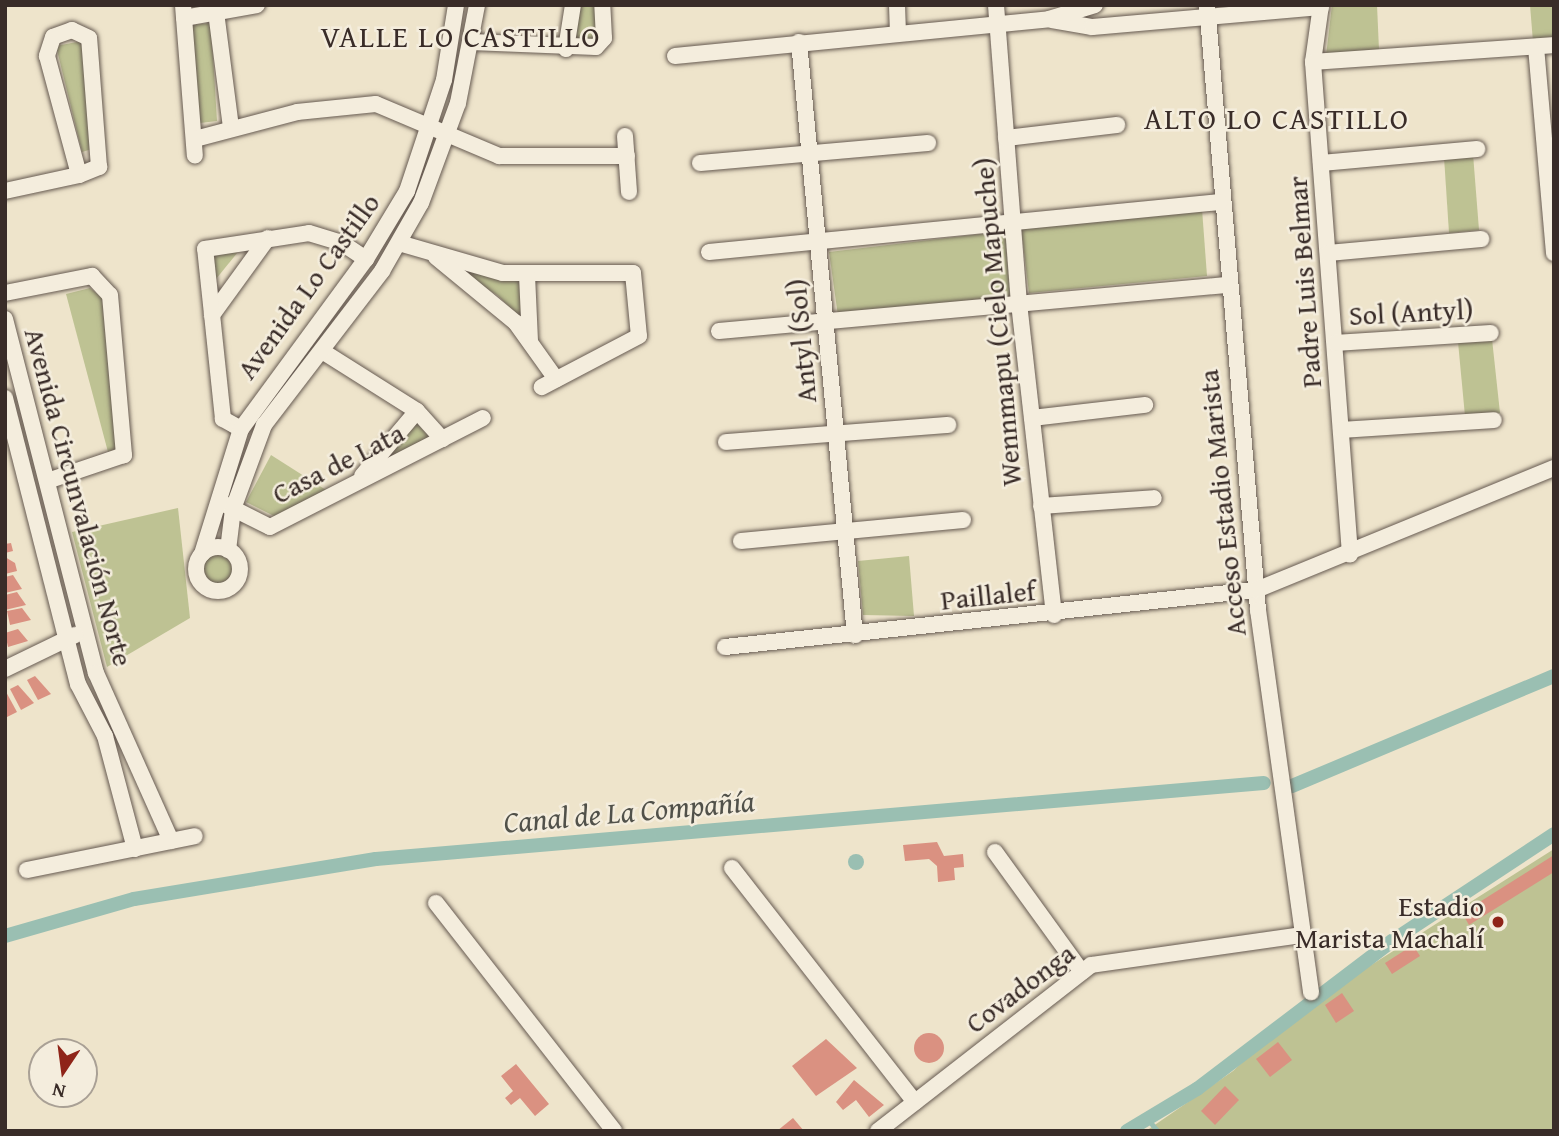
<!DOCTYPE html>
<meta charset="utf-8">
<style>
body{margin:0}
#map{position:relative;width:1559px;height:1136px;overflow:hidden;background:#eee4cb;font-family:"Gentium Book Plus",serif}
div>[style]{position:absolute}
.green>*{inset:0;background:#bec293}
.round{border-radius:50%}
.water>*{inset:0;background:#9abfb2}
.stream>*{height:4.5px;margin:-2.25px;padding:0 2.25px;transform-origin:2.25px;border-radius:2.25px;background:#9abfb2}
.canal>*{height:14px;margin:-7px;padding:0 7px;transform-origin:7px;border-radius:7px;background:#9abfb2}
.building>*{inset:0;background:#da9181}
.roads{filter:drop-shadow(0 0 2px #665a51) drop-shadow(0 0 2px #665a51)}
.street>*{height:16px;margin:-8px;padding:0 8px;transform-origin:8px;border-radius:8px;background:#f4eddd}
.street>.ring{margin:-8px;padding:0;box-sizing:content-box;background:none;border:16px solid #f4eddd;border-radius:50%}
.dots>*{width:19px;height:19px;translate:-50% -50%;box-sizing:border-box;border:4px solid #f4eddd;border-radius:50%}
span{translate:-50% -50%;white-space:nowrap;text-align:center;line-height:1.15;-webkit-text-stroke:5px #f4eddd;paint-order:stroke}
.street-label{font-size:28px;color:#392c28}
.poi-label{font-size:28px;color:#392c28}
.right{translate:-100% -50%;text-align:right}
.neighbourhood-label{font-size:30px;color:#392c28;letter-spacing:2px}
.water-label{font-size:30px;color:#51514a;font-style:italic}
.frame{position:absolute;inset:0;border:7px solid #392c28;pointer-events:none}
.north{position:absolute;left:28px;top:1038px;width:70px;height:70px;box-sizing:border-box;background:#f4eddd;border:2px solid #a9a095;border-radius:50%;rotate:193deg;font-size:19px;font-weight:700;line-height:28px;text-align:center;color:#392c28}
.north::after{content:'';display:block;margin:auto;width:24px;height:32px;background:#8f2418;clip-path:polygon(50% 0,100% 100%,50% 72%,0 100%)}
</style>
<div id="map">
<div class="green">
<div style="clip-path:polygon(577px 5px,598px 5px,597px 40px,570px 45px)"></div>
<div style="clip-path:polygon(1332px 5px,1377px 5px,1379px 50px,1326px 56px)"></div>
<div style="clip-path:polygon(1530px 5px,1554px 5px,1554px 41px,1533px 42px)"></div>
<div style="clip-path:polygon(211px 23px,217px 121px,200px 123px,190px 25px)"></div>
<div style="clip-path:polygon(82px 41px,92px 149px,82px 152px,56px 46px)"></div>
<div style="clip-path:polygon(1473px 154px,1479px 230px,1449px 233px,1444px 157px)"></div>
<div style="clip-path:polygon(1202px 209px,1207px 276px,1029px 293px,1021px 227px)"></div>
<div style="clip-path:polygon(1005px 231px,1011px 299px,838px 316px,829px 252px)"></div>
<div style="clip-path:polygon(238px 252px,216px 279px,213px 255px)"></div>
<div style="clip-path:polygon(457px 270px,521px 280px,523px 320px,497px 295px)"></div>
<div style="clip-path:polygon(90px 288px,102px 298px,116px 449px,108px 452px,66px 294px)"></div>
<div style="clip-path:polygon(1492px 339px,1500px 413px,1465px 416px,1458px 342px)"></div>
<div style="clip-path:polygon(415px 421px,429px 437px,380px 462px)"></div>
<div style="clip-path:polygon(271px 455px,326px 490px,278px 518px,246px 502px)"></div>
<div style="clip-path:polygon(178px 508px,190px 618px,107px 667px,72px 532px)"></div>
<div class="round" style="left:202px;top:555px;width:30px;height:30px"></div>
<div style="clip-path:polygon(909px 556px,914px 616px,863px 615px,858px 561px)"></div>
<div style="clip-path:polygon(1554px 849px,1554px 1131px,1146px 1131px,1233px 1071px,1294px 1014px)"></div>
</div>
<div class="water">
<div class="round" style="left:848px;top:854px;width:16px;height:16px"></div>
</div>
<div class="stream">
<div style="left:1147px;top:1118px;width:17px;rotate:50deg"></div>
</div>
<div class="canal">
<div style="left:1292px;top:786px;width:284px;rotate:-22.8deg"></div>
<div style="left:5px;top:936px;width:134px;rotate:-16deg"></div>
<div style="left:134px;top:899px;width:245px;rotate:-9.4deg"></div>
<div style="left:376px;top:859px;width:891px;rotate:-4.89deg"></div>
<div style="left:1127px;top:1131px;width:82px;rotate:-31deg"></div>
<div style="left:1197px;top:1089px;width:245px;rotate:-37.2deg"></div>
<div style="left:1392px;top:941px;width:194px;rotate:-33.4deg"></div>
</div>
<div class="building">
<div style="clip-path:polygon(11px 543px,13px 551px,5px 553px,5px 544px)"></div>
<div style="clip-path:polygon(5px 557px,15px 563px,17px 571px,5px 574px)"></div>
<div style="clip-path:polygon(13px 575px,22px 589px,5px 593px,5px 577px)"></div>
<div style="clip-path:polygon(17px 592px,26px 605px,5px 610px,5px 595px)"></div>
<div style="clip-path:polygon(22px 608px,31px 620px,10px 625px,7px 611px)"></div>
<div style="clip-path:polygon(18px 629px,28px 641px,8px 647px,5px 633px)"></div>
<div style="clip-path:polygon(35px 676px,51px 694px,38px 700px,27px 680px)"></div>
<div style="clip-path:polygon(18px 685px,34px 703px,21px 710px,10px 689px)"></div>
<div style="clip-path:polygon(5px 690px,17px 712px,5px 718px)"></div>
<div style="clip-path:polygon(937px 842px,944px 856px,963px 854px,964px 867px,954px 868px,955px 880px,938px 882px,937px 866px,929px 859px,905px 861px,903px 845px)"></div>
<div style="clip-path:polygon(1554px 855px,1554px 872px,1469px 925px,1462px 913px)"></div>
<div style="clip-path:polygon(1413px 945px,1420px 956px,1392px 974px,1385px 963px)"></div>
<div style="clip-path:polygon(1342px 993px,1354px 1011px,1336px 1023px,1325px 1005px)"></div>
<div class="round" style="left:914px;top:1033px;width:30px;height:30px"></div>
<div style="clip-path:polygon(826px 1039px,857px 1068px,816px 1096px,792px 1066px)"></div>
<div style="clip-path:polygon(1278px 1042px,1292px 1060px,1270px 1077px,1256px 1059px)"></div>
<div style="clip-path:polygon(516px 1064px,549px 1104px,535px 1116px,520px 1098px,511px 1105px,505px 1098px,513px 1091px,501px 1076px)"></div>
<div style="clip-path:polygon(854px 1080px,884px 1105px,869px 1117px,856px 1100px,843px 1110px,836px 1102px)"></div>
<div style="clip-path:polygon(1225px 1086px,1239px 1100px,1215px 1125px,1201px 1111px)"></div>
<div style="clip-path:polygon(793px 1118px,804px 1131px,777px 1131px)"></div>
</div>
<div class="roads">
<div class="street">
<div style="left:183px;top:5px;width:151px;rotate:85.5deg"></div>
<div style="left:897px;top:5px;width:27px;rotate:88deg"></div>
<div style="left:996px;top:5px;width:299px;rotate:85.6deg"></div>
<div style="left:1019px;top:303px;width:314px;rotate:83.6deg"></div>
<div style="left:1207px;top:5px;width:607px;rotate:85.18deg"></div>
<div style="left:1258px;top:610px;width:386px;rotate:82.1deg"></div>
<div style="left:1321px;top:5px;width:58px;rotate:98deg"></div>
<div style="left:1313px;top:62px;width:494px;rotate:85.7deg"></div>
<div style="left:216px;top:12px;width:116px;rotate:82.6deg"></div>
<div style="left:184px;top:18px;width:74px;rotate:-10.1deg"></div>
<div style="left:1052px;top:20px;width:41px;rotate:9.9deg"></div>
<div style="left:1092px;top:27px;width:230px;rotate:-5deg"></div>
<div style="left:471px;top:42px;width:125px;rotate:2.3deg"></div>
<div style="left:596px;top:47px;width:12px;rotate:-48deg"></div>
<div style="left:604px;top:38px;width:33px;rotate:-93deg"></div>
<div style="left:799px;top:42px;width:596px;rotate:84.61deg"></div>
<div style="left:1536px;top:47px;width:207px;rotate:85deg"></div>
<div style="left:566px;top:49px;width:45px;rotate:-81deg"></div>
<div style="left:675px;top:56px;width:376px;rotate:-5.6deg"></div>
<div style="left:1049px;top:19px;width:48px;rotate:-16.9deg"></div>
<div style="left:1313px;top:62px;width:242px;rotate:-4deg"></div>
<div style="left:625px;top:136px;width:56px;rotate:85.9deg"></div>
<div style="left:1006px;top:138px;width:112px;rotate:-6.7deg"></div>
<div style="left:195px;top:139px;width:106px;rotate:-14.8deg"></div>
<div style="left:297px;top:112px;width:79px;rotate:-5.8deg"></div>
<div style="left:376px;top:104px;width:134px;rotate:22.9deg"></div>
<div style="left:499px;top:156px;width:128px"></div>
<div style="left:700px;top:163px;width:229px;rotate:-5deg"></div>
<div style="left:1321px;top:163px;width:157px;rotate:-5.1deg"></div>
<div style="left:5px;top:191px;width:76px;rotate:-12.2deg"></div>
<div style="left:79px;top:175px;width:22px;rotate:-22deg"></div>
<div style="left:99px;top:167px;width:129px;rotate:-94.4deg"></div>
<div style="left:89px;top:38px;width:19px;rotate:-155deg"></div>
<div style="left:72px;top:30px;width:20px;rotate:160deg"></div>
<div style="left:53px;top:37px;width:20px;rotate:108deg"></div>
<div style="left:47px;top:56px;width:123px;rotate:74.9deg"></div>
<div style="left:399px;top:243px;width:108px;rotate:16.1deg"></div>
<div style="left:503px;top:273px;width:130px"></div>
<div style="left:633px;top:273px;width:63px;rotate:84.6deg"></div>
<div style="left:639px;top:336px;width:110px;rotate:152.3deg"></div>
<div style="left:709px;top:252px;width:513px;rotate:-5.59deg"></div>
<div style="left:1328px;top:253px;width:154px;rotate:-5.2deg"></div>
<div style="left:436px;top:257px;width:104px;rotate:39.5deg"></div>
<div style="left:516px;top:323px;width:69px;rotate:54.5deg"></div>
<div style="left:527px;top:275px;width:67px;rotate:87.4deg"></div>
<div style="left:5px;top:293px;width:89px;rotate:-11.1deg"></div>
<div style="left:92px;top:276px;width:26px;rotate:47deg"></div>
<div style="left:110px;top:295px;width:161px;rotate:85deg"></div>
<div style="left:124px;top:455px;width:81px;rotate:161.3deg"></div>
<div style="left:212px;top:315px;width:95px;rotate:-54deg"></div>
<div style="left:5px;top:319px;width:366px;rotate:75.6deg"></div>
<div style="left:96px;top:673px;width:184px;rotate:65.9deg"></div>
<div style="left:719px;top:331px;width:509px;rotate:-5.18deg"></div>
<div style="left:1335px;top:343px;width:156px;rotate:-3.7deg"></div>
<div style="left:322px;top:351px;width:112px;rotate:32.3deg"></div>
<div style="left:417px;top:411px;width:38px;rotate:48deg"></div>
<div style="left:5px;top:398px;width:295px;rotate:75.7deg"></div>
<div style="left:78px;top:684px;width:59px;rotate:62.6deg"></div>
<div style="left:105px;top:736px;width:117px;rotate:75.1deg"></div>
<div style="left:1032px;top:418px;width:114px;rotate:-6.6deg"></div>
<div style="left:241px;top:429px;width:21px;rotate:-151deg"></div>
<div style="left:223px;top:419px;width:171px;rotate:-96deg"></div>
<div style="left:205px;top:249px;width:105px;rotate:-8.7deg"></div>
<div style="left:309px;top:233px;width:34px;rotate:17deg"></div>
<div style="left:342px;top:243px;width:29px;rotate:34deg"></div>
<div style="left:1341px;top:430px;width:153px;rotate:-3.7deg"></div>
<div style="left:726px;top:442px;width:223px;rotate:-4.4deg"></div>
<div style="left:362px;top:476px;width:85px;rotate:-49.8deg"></div>
<div style="left:224px;top:504px;width:51px;rotate:26.6deg"></div>
<div style="left:270px;top:527px;width:239px;rotate:-27.1deg"></div>
<div style="left:1041px;top:506px;width:113px;rotate:-4deg"></div>
<div style="left:741px;top:541px;width:223px;rotate:-5.4deg"></div>
<div class="ring" style="left:196px;top:547px;width:28px;height:28px"></div>
<div style="left:228px;top:550px;width:41px;rotate:-83deg"></div>
<div style="left:233px;top:509px;width:90px;rotate:-69.7deg"></div>
<div style="left:264px;top:425px;width:194px;rotate:-52.5deg"></div>
<div style="left:382px;top:271px;width:78px;rotate:-60.2deg"></div>
<div style="left:421px;top:203px;width:107px;rotate:-69.7deg"></div>
<div style="left:458px;top:103px;width:100px;rotate:-79deg"></div>
<div style="left:202px;top:554px;width:131px;rotate:-72.7deg"></div>
<div style="left:241px;top:429px;width:211px;rotate:-53.7deg"></div>
<div style="left:366px;top:259px;width:79px;rotate:-58.9deg"></div>
<div style="left:407px;top:191px;width:117px;rotate:-71.6deg"></div>
<div style="left:444px;top:80px;width:76px;rotate:-80.9deg"></div>
<div style="left:725px;top:647px;width:534px;rotate:-6.13deg"></div>
<div style="left:1256px;top:590px;width:322px;rotate:-22.3deg"></div>
<div style="left:5px;top:669px;width:78px;rotate:-25.9deg"></div>
<div style="left:995px;top:852px;width:148px;rotate:54.1deg"></div>
<div style="left:732px;top:868px;width:297px;rotate:52deg"></div>
<div style="left:27px;top:870px;width:171px;rotate:-11.4deg"></div>
<div style="left:436px;top:903px;width:289px;rotate:52deg"></div>
<div style="left:878px;top:1131px;width:270px;rotate:-37.9deg"></div>
<div style="left:1091px;top:965px;width:213px;rotate:-8.1deg"></div>
</div>
</div>
<div class="dots">
<div style="left:1498px;top:922px;background:#8f2418"></div>
</div>
<div class="street-label">
<span style="left:1304px;top:282px;rotate:-94deg">Padre Luis Belmar</span>
<span style="left:308px;top:286px;rotate:-54deg">Avenida Lo Castillo</span>
<span style="left:1411px;top:312px;rotate:-3deg">Sol (Antyl)</span>
<span style="left:997px;top:322px;rotate:-95deg">Wennmapu (Cielo Mapuche)</span>
<span style="left:801px;top:341px;rotate:-95deg">Antyl (Sol)</span>
<span style="left:338px;top:463px;rotate:-27deg">Casa de Lata</span>
<span style="left:79px;top:497px;rotate:75deg">Avenida Circunvalación Norte</span>
<span style="left:1222px;top:503px;rotate:-96deg">Acceso Estadio Marista</span>
<span style="left:988px;top:595px;rotate:-6deg">Paillalef</span>
<span style="left:1020px;top:988px;rotate:-37deg">Covadonga</span>
</div>
<div class="poi-label">
<span class="right" style="left:1484px;top:922px">Estadio<br>Marista Machalí</span>
</div>
<div class="neighbourhood-label">
<span style="left:461px;top:36px">VALLE LO CASTILLO</span>
<span style="left:1277px;top:118px">ALTO LO CASTILLO</span>
</div>
<div class="water-label">
<span style="left:629px;top:811px;rotate:-5deg">Canal de La Compañía</span>
</div>
<div class="frame"></div>
<div class="north">N</div>
</div>
